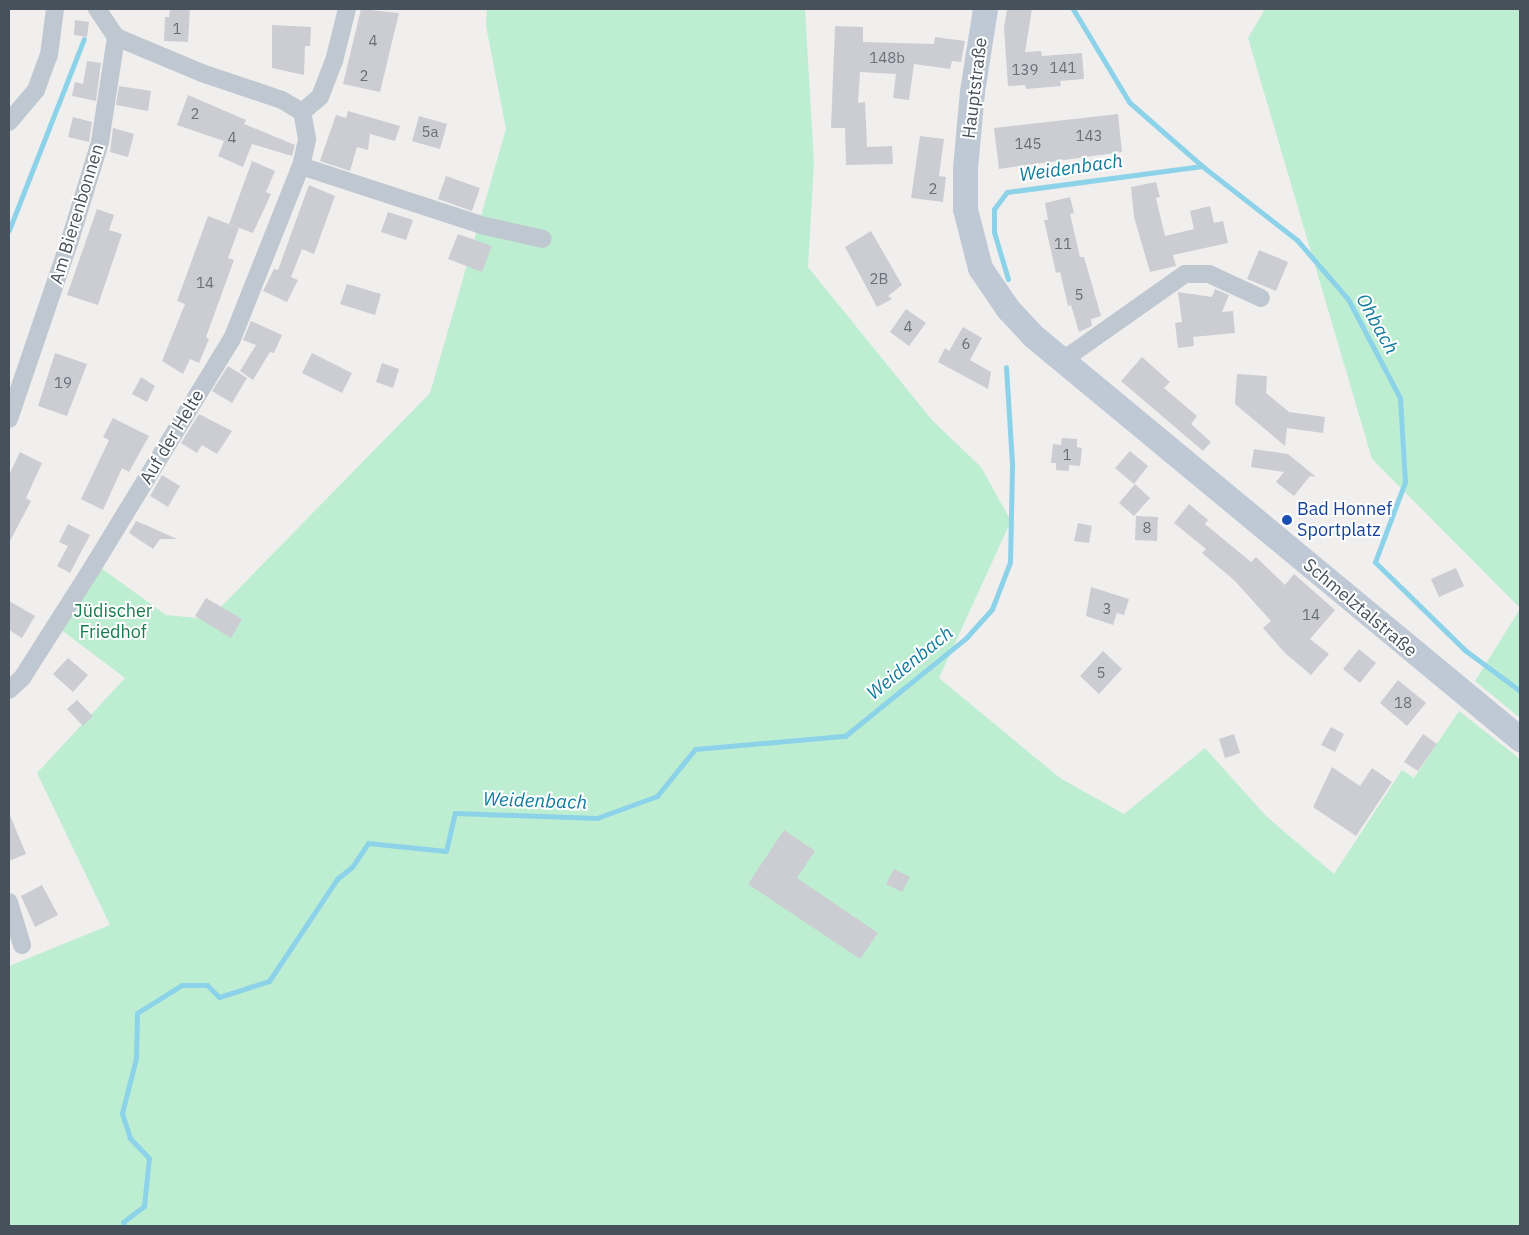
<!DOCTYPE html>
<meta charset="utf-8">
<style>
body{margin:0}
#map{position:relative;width:1529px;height:1235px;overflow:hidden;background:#f1eeee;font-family:"IBM Plex Sans",sans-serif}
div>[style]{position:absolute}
.green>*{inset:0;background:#beeed2}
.stream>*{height:5px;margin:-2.5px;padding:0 2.5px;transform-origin:2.5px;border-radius:2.5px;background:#8cd3e9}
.building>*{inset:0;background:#cbcdd3}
.minor>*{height:18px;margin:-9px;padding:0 9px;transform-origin:9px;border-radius:9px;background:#bfc8d0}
.secondary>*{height:25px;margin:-12.5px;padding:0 12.5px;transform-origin:12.5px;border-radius:12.5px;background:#bfc9d5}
.dots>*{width:14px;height:14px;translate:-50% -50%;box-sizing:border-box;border:2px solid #fff;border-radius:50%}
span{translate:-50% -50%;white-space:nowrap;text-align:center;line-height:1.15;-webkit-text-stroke:4px #fff;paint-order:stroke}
.number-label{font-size:15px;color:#687079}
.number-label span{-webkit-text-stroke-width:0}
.street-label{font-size:18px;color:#47515b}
.transit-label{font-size:18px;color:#164399}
.left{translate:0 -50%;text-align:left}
.park-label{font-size:18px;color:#197b4d}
.water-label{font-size:19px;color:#107b9e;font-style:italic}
.frame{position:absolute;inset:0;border:10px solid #47515b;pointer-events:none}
</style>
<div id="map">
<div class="green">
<div style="clip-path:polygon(487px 9px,805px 9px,814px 163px,808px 267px,932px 420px,981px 467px,1011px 521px,939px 678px,1060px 778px,1124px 814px,1205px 748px,1266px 816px,1334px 874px,1402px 770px,1414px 778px,1459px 711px,1520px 759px,1520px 1226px,9px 1226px,9px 966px,110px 925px,37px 773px,125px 678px,60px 629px,101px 568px,166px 615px,209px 619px,430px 393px,506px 129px,486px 26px)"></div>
<div style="clip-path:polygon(1265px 9px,1520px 9px,1520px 608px,1372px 459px,1248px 38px)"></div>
<div style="clip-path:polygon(1520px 609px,1520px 718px,1475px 681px)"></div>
</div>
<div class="stream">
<div style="left:1073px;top:9px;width:109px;rotate:58.9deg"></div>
<div style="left:1129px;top:102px;width:97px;rotate:41.2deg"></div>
<div style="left:1202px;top:166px;width:120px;rotate:37.9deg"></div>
<div style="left:1297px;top:240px;width:78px;rotate:49.2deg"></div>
<div style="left:1348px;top:299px;width:112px;rotate:62.3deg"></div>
<div style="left:1400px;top:398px;width:84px;rotate:86.6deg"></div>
<div style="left:1405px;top:482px;width:85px;rotate:110.6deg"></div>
<div style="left:1375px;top:562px;width:127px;rotate:44.4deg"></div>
<div style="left:1466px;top:651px;width:67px;rotate:36.5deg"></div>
<div style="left:9px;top:230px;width:205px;rotate:-68.6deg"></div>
<div style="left:1008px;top:279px;width:49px;rotate:-106.6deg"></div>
<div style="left:994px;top:232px;width:23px;rotate:-90deg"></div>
<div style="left:994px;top:209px;width:21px;rotate:-53deg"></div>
<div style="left:1007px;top:192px;width:197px;rotate:-7.6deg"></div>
<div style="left:124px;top:1226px;width:4px;rotate:-104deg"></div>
<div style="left:123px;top:1222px;width:26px;rotate:-37deg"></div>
<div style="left:144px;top:1206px;width:48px;rotate:-84.1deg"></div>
<div style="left:149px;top:1158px;width:28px;rotate:-134deg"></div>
<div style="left:130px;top:1138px;width:26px;rotate:-108deg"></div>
<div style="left:122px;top:1113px;width:57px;rotate:-75.7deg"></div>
<div style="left:136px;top:1058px;width:45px;rotate:-88.7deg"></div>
<div style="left:137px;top:1013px;width:53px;rotate:-31.9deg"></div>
<div style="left:182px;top:985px;width:25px"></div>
<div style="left:207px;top:985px;width:17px;rotate:45deg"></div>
<div style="left:219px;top:997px;width:52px;rotate:-17.7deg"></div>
<div style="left:269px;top:981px;width:123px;rotate:-56.3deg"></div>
<div style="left:337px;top:879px;width:19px;rotate:-39deg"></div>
<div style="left:352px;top:867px;width:29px;rotate:-56deg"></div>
<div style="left:368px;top:843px;width:78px;rotate:5.9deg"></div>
<div style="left:446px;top:851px;width:39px;rotate:-77deg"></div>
<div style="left:455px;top:813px;width:142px;rotate:2deg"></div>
<div style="left:597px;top:818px;width:64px;rotate:-20.1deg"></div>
<div style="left:657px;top:796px;width:60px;rotate:-51deg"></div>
<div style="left:695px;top:749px;width:151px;rotate:-5deg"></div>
<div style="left:845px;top:736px;width:156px;rotate:-39deg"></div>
<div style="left:966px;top:638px;width:39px;rotate:-48deg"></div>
<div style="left:992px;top:609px;width:50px;rotate:-69deg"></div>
<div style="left:1010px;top:562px;width:99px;rotate:-88.8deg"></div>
<div style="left:1012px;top:463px;width:96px;rotate:-93.6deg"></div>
</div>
<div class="building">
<div style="clip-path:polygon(170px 9px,190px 9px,188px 42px,164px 41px,165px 17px,169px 17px)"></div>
<div style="clip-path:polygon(361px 9px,399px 13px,380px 92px,343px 84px)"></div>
<div style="clip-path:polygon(1007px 9px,1032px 9px,1025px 52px,1041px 51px,1042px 56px,1082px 53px,1084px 79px,1060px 81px,1061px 86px,1026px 89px,1025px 85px,1008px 86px,1004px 28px)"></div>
<div style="clip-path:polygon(75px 20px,89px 22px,87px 37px,74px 35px)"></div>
<div style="clip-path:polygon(272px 25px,311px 27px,310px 46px,305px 46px,304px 75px,272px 68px)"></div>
<div style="clip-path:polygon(835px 26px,863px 27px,863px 42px,934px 44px,935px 37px,965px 41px,961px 62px,952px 61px,950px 69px,914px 64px,909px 100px,893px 98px,896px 74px,860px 72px,858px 103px,865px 102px,867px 147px,892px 146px,893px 164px,846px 165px,845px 128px,831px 128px)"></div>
<div style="clip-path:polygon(87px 61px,101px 63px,96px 101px,72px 96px,75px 82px,83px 84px)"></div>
<div style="clip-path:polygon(119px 86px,151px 91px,148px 111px,116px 105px)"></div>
<div style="clip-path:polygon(188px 95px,246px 120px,244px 124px,295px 145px,292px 156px,252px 144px,243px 167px,218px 156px,224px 141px,177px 125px)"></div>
<div style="clip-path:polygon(348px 111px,400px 126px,395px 141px,370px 134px,368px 150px,357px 147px,350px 171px,320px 161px,336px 115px,346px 118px)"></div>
<div style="clip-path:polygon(1118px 114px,1122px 152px,999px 169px,994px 128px)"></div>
<div style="clip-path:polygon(419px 116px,447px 124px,440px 149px,412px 141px)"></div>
<div style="clip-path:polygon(73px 117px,92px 122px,89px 142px,68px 137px)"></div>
<div style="clip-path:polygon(113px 128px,134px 134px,128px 157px,110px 152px)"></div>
<div style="clip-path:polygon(920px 136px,944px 139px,939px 176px,946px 177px,943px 202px,911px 198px)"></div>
<div style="clip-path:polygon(252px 161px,275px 171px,266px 192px,271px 194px,253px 233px,229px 224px)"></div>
<div style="clip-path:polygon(446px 176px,480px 188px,472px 211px,438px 199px)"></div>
<div style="clip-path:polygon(1156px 182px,1160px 197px,1156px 198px,1165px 236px,1194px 229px,1190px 211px,1210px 206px,1214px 223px,1223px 221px,1228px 243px,1173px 255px,1176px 266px,1150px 272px,1134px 217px,1131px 187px)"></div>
<div style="clip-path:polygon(309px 185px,335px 196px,314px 254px,302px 249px,291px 277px,298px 280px,287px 302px,263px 291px,274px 269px,278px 270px)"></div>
<div style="clip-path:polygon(1070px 197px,1074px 213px,1070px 214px,1080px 257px,1084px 257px,1101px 316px,1091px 319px,1092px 326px,1079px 332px,1071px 305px,1068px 306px,1060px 272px,1056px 273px,1044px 220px,1048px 220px,1045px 203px)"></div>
<div style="clip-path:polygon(97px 209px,114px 215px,109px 230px,122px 234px,98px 305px,67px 295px)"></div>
<div style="clip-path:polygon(388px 212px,413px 220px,406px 240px,381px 232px)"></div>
<div style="clip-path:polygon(208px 216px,239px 228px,228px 258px,234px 260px,206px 337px,209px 339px,199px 363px,190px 359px,183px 374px,162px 361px,185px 304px,177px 301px)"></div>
<div style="clip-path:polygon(871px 231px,902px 285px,888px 296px,892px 299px,877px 307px,845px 247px)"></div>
<div style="clip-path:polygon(458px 234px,492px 246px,482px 272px,448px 259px)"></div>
<div style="clip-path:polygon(1259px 250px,1288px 262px,1276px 291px,1247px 279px)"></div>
<div style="clip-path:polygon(347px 284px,381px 294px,375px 315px,340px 304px)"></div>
<div style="clip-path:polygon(1215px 289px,1229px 295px,1222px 312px,1233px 311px,1235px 333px,1193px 337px,1194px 346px,1178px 348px,1175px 323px,1182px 322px,1178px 292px,1212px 297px)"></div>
<div style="clip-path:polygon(906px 309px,926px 323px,909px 346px,890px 332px)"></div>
<div style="clip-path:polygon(251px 321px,282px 335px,274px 353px,270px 352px,253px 380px,240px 371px,256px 345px,243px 340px)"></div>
<div style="clip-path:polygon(963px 327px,982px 338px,970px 360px,991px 372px,988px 389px,938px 362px,945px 348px,949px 351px)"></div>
<div style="clip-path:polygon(55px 353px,87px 364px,67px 416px,38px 406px)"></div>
<div style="clip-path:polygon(312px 353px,352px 373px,342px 393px,302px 373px)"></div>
<div style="clip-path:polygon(1142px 357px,1170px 382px,1164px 388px,1197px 416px,1191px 424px,1211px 442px,1203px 451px,1121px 381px)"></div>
<div style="clip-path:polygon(382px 363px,399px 369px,393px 388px,376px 382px)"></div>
<div style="clip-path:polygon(228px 366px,247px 378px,232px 403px,212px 391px)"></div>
<div style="clip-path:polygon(1237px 374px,1267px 376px,1266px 393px,1289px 412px,1325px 417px,1323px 433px,1287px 428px,1285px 446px,1235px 404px)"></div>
<div style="clip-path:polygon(141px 377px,155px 386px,147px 402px,132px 394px)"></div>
<div style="clip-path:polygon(199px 414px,232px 431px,217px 454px,202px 445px,197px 453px,181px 443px)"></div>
<div style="clip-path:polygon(113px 418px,149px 436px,129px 472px,122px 468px,103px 510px,81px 499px,109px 440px,103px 437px)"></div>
<div style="clip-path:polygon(1062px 438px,1077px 439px,1077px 447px,1082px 448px,1080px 466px,1069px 465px,1069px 471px,1056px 470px,1056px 463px,1051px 463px,1053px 444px,1061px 445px)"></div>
<div style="clip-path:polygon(1254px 449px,1288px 454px,1316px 477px,1310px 476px,1294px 496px,1276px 482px,1284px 472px,1251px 467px)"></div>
<div style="clip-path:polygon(1130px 451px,1148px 466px,1134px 484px,1115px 468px)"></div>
<div style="clip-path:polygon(20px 452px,42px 463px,26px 498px,31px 501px,9px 543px,9px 475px)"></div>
<div style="clip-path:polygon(162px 475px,180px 486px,168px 507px,150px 496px)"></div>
<div style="clip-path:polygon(1135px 484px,1150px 498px,1134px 516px,1119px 503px)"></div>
<div style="clip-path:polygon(1189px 504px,1208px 520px,1205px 524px,1251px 562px,1256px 557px,1285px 585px,1294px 574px,1335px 610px,1310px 639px,1329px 654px,1311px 675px,1285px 653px,1263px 628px,1271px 621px,1234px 580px,1202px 553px,1206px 549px,1174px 523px)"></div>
<div style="clip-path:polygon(1136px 516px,1158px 517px,1157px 541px,1135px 540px)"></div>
<div style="clip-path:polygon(136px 521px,148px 526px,177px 539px,160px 539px,153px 549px,129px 533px)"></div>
<div style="clip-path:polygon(1078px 523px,1092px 526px,1089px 543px,1074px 541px)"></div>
<div style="clip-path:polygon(68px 524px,90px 535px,70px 573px,57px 566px,68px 546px,59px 542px)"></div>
<div style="clip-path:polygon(1456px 568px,1464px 586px,1439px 597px,1431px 579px)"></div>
<div style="clip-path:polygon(1091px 587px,1129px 599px,1124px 615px,1117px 613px,1113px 625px,1086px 616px)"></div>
<div style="clip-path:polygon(206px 598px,242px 619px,231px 638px,195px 616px)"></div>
<div style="clip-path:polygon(9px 601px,35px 616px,22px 638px,9px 630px)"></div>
<div style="clip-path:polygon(1359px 649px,1376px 663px,1360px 683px,1343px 669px)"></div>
<div style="clip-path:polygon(1103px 651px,1122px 669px,1099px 694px,1080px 676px)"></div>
<div style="clip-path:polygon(68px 658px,88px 675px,73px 692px,53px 674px)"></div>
<div style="clip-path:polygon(1398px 680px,1426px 703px,1407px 726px,1380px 703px)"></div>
<div style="clip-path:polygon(77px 700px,93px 716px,83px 726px,67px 709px)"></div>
<div style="clip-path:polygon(1331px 727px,1344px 734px,1335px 752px,1321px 745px)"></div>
<div style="clip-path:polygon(1234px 734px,1240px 753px,1225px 758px,1219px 739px)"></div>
<div style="clip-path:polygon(1423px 734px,1437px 744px,1418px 771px,1404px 762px)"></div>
<div style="clip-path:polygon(1332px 767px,1360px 786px,1372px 768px,1392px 782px,1356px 836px,1313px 807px)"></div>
<div style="clip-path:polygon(9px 813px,26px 854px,9px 861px)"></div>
<div style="clip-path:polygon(784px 830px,815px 851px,797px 878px,878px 933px,860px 959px,748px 884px)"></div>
<div style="clip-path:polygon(894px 869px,910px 877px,902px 892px,886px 884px)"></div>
<div style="clip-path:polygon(42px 885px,58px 915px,35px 927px,21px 896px)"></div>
</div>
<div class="minor">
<div style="left:302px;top:112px;width:23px;rotate:-40deg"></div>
<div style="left:320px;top:97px;width:39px;rotate:-69deg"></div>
<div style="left:334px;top:61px;width:54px;rotate:-76deg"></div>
<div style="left:9px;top:122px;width:42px;rotate:-49.8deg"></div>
<div style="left:36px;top:90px;width:37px;rotate:-70deg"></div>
<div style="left:49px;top:55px;width:46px;rotate:-82.6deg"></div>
<div style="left:301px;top:166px;width:194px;rotate:18.1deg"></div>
<div style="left:485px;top:226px;width:59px;rotate:12.6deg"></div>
<div style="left:1063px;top:360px;width:149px;rotate:-35.2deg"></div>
<div style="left:1185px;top:274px;width:24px"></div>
<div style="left:1209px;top:274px;width:57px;rotate:24.8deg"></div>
<div style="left:9px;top:419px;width:186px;rotate:-71.2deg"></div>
<div style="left:69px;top:243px;width:106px;rotate:-72.9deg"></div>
<div style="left:100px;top:142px;width:106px;rotate:-81.3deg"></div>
<div style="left:116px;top:37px;width:34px;rotate:-124deg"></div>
<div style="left:9px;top:690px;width:18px;rotate:-43deg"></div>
<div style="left:22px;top:678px;width:130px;rotate:-57.5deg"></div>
<div style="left:92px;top:568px;width:268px;rotate:-58.6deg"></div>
<div style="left:232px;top:339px;width:186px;rotate:-68.3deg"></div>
<div style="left:301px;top:166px;width:28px;rotate:-77deg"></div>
<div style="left:307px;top:139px;width:27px;rotate:-100deg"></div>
<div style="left:302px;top:112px;width:23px;rotate:-149deg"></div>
<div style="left:282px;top:100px;width:84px;rotate:-161.4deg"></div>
<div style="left:202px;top:73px;width:93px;rotate:-157.3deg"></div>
<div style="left:9px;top:902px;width:45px;rotate:73.2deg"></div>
</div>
<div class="secondary">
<div style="left:985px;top:9px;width:83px;rotate:99deg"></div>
<div style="left:972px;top:91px;width:77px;rotate:95.2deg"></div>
<div style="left:965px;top:168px;width:41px;rotate:90deg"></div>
<div style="left:965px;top:209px;width:61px;rotate:75.7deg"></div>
<div style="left:980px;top:268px;width:50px;rotate:55.7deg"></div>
<div style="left:1008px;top:309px;width:35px;rotate:47deg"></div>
<div style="left:1032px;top:335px;width:634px;rotate:39.62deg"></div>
</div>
<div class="dots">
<div style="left:1287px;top:520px;background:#1a4fb4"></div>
</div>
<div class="number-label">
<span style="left:177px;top:29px">1</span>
<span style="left:373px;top:41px">4</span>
<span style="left:887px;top:58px">148b</span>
<span style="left:1063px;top:68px">141</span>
<span style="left:1025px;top:70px">139</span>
<span style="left:364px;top:76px">2</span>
<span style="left:195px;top:114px">2</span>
<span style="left:430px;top:132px">5a</span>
<span style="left:1089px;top:136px">143</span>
<span style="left:232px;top:138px">4</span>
<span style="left:1028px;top:144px">145</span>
<span style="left:933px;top:189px">2</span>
<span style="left:1063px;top:244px">11</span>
<span style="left:879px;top:279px">2B</span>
<span style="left:205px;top:283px">14</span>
<span style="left:1079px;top:295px">5</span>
<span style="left:908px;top:327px">4</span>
<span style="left:966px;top:344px">6</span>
<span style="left:63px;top:383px">19</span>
<span style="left:1067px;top:455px">1</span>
<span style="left:1147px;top:528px">8</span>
<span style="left:1107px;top:609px">3</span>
<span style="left:1311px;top:615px">14</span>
<span style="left:1101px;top:673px">5</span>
<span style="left:1403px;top:703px">18</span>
</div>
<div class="street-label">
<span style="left:975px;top:88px;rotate:-83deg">Hauptstraße</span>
<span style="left:77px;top:214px;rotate:-73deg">Am Bierenbonnen</span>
<span style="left:172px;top:437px;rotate:-59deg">Auf der Helte</span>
<span style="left:1360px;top:608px;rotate:40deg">Schmelztalstraße</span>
</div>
<div class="transit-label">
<span class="left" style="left:1297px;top:520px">Bad Honnef<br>Sportplatz</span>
</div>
<div class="park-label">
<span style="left:113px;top:622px">Jüdischer<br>Friedhof</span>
</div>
<div class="water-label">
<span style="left:1071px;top:168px;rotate:-8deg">Weidenbach</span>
<span style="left:1377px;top:324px;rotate:61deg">Ohbach</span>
<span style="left:910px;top:663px;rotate:-39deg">Weidenbach</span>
<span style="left:535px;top:801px;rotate:2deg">Weidenbach</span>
</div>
<div class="frame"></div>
</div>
